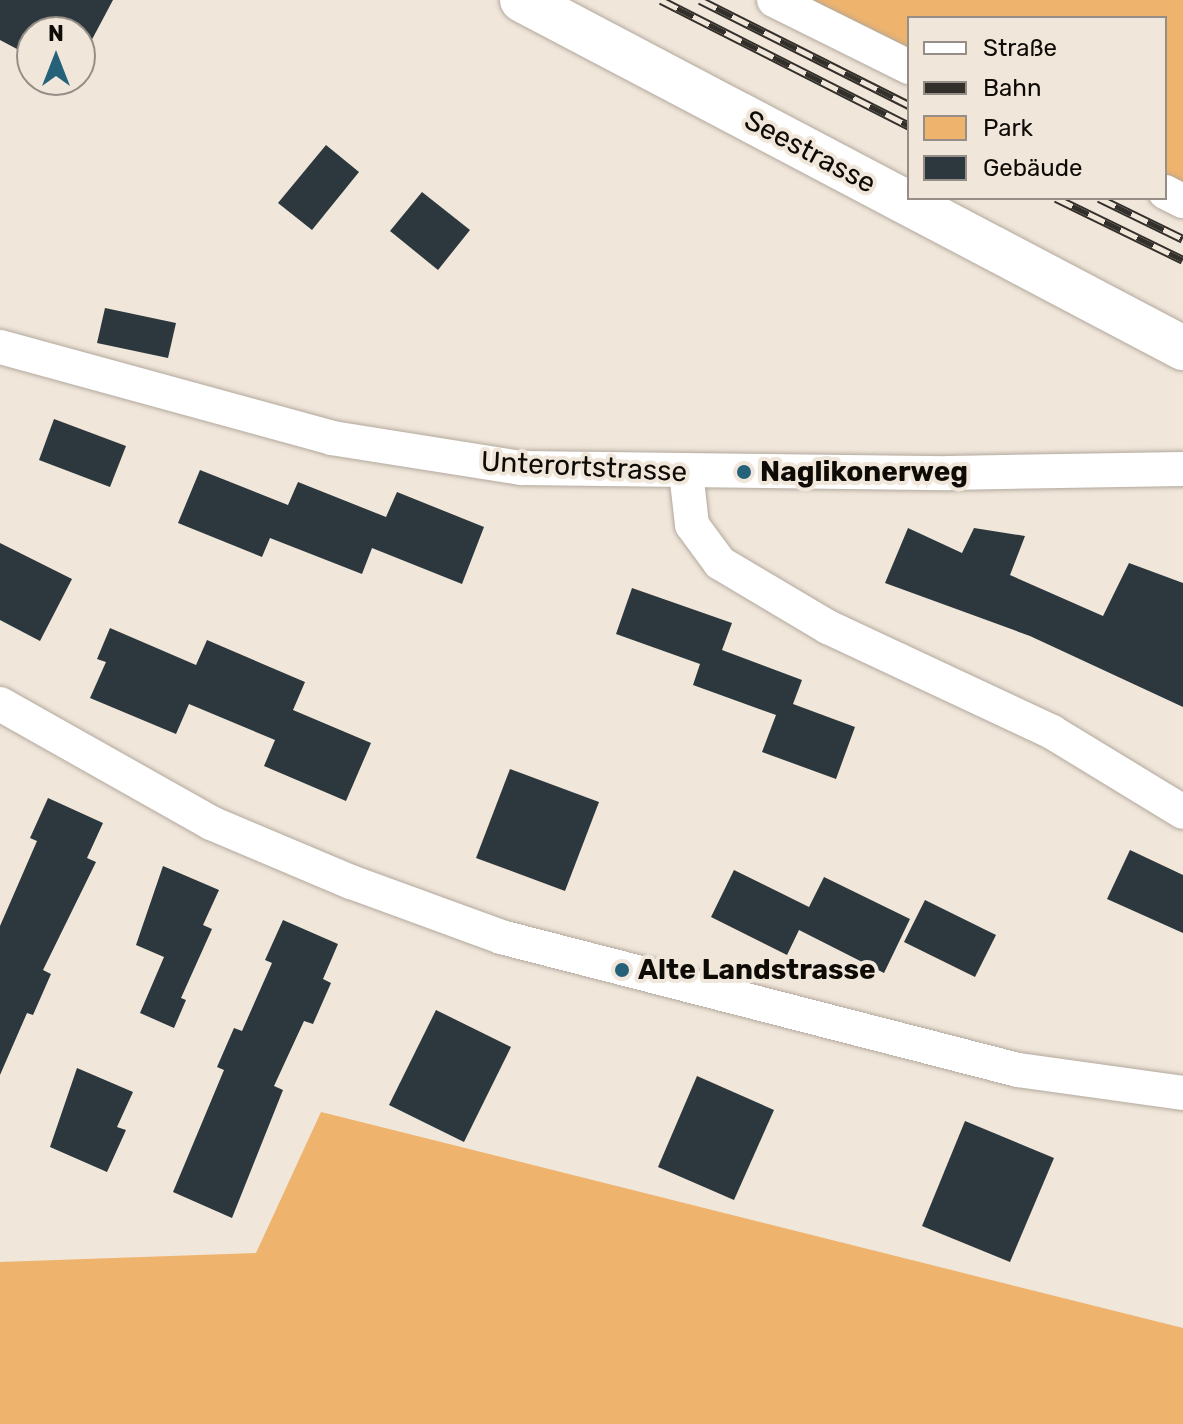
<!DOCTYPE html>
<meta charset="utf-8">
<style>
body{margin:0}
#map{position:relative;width:1183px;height:1424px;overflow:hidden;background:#f0e6da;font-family:Rubik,sans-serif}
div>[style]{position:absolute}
.green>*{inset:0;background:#eeb36d}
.building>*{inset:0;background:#2c383d}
.roads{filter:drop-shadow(0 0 2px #b2a89d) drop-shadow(0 0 2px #b2a89d)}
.minor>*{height:34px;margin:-17px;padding:0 17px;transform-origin:17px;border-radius:17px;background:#fff}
.major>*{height:44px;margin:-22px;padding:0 22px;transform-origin:22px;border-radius:22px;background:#fff}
.rail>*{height:9px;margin-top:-4.5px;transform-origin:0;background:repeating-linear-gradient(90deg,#f0e6da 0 18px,#332f2a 0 36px);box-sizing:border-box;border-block:2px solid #332f2a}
.dots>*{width:22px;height:22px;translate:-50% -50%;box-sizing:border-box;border:4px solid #f0e6da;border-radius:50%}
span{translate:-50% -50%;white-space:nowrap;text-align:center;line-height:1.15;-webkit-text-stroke:8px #f0e6da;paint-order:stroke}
.street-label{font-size:28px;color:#0e0b07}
.poi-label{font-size:28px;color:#0e0b07;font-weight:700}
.left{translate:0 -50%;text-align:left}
.legend{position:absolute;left:907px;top:16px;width:260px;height:184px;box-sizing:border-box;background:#f0e6da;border:2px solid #968e86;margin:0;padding:10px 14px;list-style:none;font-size:24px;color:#0e0b07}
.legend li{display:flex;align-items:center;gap:16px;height:40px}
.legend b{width:40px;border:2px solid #968e86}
.north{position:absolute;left:16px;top:16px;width:80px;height:80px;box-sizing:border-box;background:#f0e6da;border:2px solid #968e86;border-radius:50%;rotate:0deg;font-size:22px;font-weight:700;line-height:32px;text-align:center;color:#0e0b07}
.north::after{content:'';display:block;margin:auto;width:28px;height:36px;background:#256179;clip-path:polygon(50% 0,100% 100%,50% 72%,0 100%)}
</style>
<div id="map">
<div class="green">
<div style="clip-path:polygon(774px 0,1183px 0,1183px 201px,1165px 192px,1165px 18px,909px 18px,909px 67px)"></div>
<div style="clip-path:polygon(321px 1112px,1183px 1328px,1183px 1424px,0 1424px,0 1262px,256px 1253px)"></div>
</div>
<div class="building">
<div style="clip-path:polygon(0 0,113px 0,80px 62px,80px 32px,32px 32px,32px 57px,0 40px)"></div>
<div style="clip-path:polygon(326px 145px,359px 172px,312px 230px,278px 203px)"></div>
<div style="clip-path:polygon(422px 192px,470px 230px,438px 270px,390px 231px)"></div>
<div style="clip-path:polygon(105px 308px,176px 323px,168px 358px,97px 343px)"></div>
<div style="clip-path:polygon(54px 419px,126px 446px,110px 487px,39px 460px)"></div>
<div style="clip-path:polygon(200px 470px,288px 505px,298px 482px,386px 517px,397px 492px,484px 527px,462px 584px,372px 548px,362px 574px,270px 538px,262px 557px,178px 523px)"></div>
<div style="clip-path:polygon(908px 528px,962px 553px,974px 528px,1025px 536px,1010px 575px,1103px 616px,1129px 563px,1183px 583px,1183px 707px,1030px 636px,885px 583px)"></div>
<div style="clip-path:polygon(0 543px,72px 579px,40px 641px,0 620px)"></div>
<div style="clip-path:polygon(632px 588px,732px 623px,722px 650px,802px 680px,793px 704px,855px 727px,836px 779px,762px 752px,776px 715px,693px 685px,700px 664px,616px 634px)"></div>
<div style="clip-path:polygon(110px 628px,196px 665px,207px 640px,305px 682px,293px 710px,371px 743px,346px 801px,264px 766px,275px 740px,189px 704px,176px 734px,90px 698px,106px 662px,97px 659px)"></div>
<div style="clip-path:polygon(510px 769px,599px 802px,565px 891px,476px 858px)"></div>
<div style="clip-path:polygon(48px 798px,103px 823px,87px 858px,96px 862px,43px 970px,51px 974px,33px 1015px,27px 1013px,0 1075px,0 926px,37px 841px,30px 838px)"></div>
<div style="clip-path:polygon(1130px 850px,1183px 875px,1183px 933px,1107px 899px)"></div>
<div style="clip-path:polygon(163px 866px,219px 890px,203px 925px,212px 929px,181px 998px,186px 1000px,174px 1028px,140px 1013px,164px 957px,136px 945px)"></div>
<div style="clip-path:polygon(734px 870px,809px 907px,824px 877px,910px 919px,884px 973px,799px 930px,787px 955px,711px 917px)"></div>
<div style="clip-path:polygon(925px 900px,996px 935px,975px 977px,904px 942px)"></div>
<div style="clip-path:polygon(283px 920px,338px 944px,323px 979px,331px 983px,313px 1024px,304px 1021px,274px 1086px,283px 1090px,232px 1218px,173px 1192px,224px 1070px,217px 1067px,234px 1028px,242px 1031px,272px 963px,265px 960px)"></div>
<div style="clip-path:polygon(436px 1010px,511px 1047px,464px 1142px,389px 1105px)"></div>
<div style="clip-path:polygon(77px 1068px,133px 1092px,117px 1127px,126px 1130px,107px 1172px,50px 1147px)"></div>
<div style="clip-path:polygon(697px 1076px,774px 1110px,734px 1200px,658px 1167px)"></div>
<div style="clip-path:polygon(965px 1121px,1054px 1158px,1010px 1262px,922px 1226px)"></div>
</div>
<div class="roads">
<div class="minor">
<div style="left:774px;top:0;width:151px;rotate:26.4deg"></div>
<div style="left:1165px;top:192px;width:20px;rotate:27deg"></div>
<div style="left:0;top:347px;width:344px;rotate:15.3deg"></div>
<div style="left:332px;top:438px;width:192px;rotate:9deg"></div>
<div style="left:522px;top:468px;width:426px;rotate:0.7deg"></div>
<div style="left:948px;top:473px;width:235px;rotate:-1deg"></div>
<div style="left:686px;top:472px;width:53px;rotate:83.5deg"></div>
<div style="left:692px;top:525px;width:47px;rotate:53.6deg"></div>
<div style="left:720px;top:563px;width:126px;rotate:30.7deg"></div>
<div style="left:828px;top:627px;width:247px;rotate:25.1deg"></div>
<div style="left:1052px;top:732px;width:153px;rotate:31.4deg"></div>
<div style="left:0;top:704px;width:242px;rotate:29.4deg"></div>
<div style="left:211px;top:823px;width:152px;rotate:22.9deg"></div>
<div style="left:351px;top:882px;width:160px;rotate:20.1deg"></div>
<div style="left:501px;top:937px;width:534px;rotate:14.43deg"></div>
<div style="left:1018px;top:1070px;width:167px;rotate:7.9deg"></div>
</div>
<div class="major">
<div style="left:522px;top:0;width:747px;rotate:27.77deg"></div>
</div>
</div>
<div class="rail">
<div style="left:661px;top:0;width:278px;rotate:26.9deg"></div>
<div style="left:700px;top:0;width:234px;rotate:26.7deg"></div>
<div style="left:1056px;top:198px;width:141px;rotate:26deg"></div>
<div style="left:1099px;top:198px;width:93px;rotate:26deg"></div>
</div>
<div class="dots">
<div style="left:744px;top:472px;background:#256179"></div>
<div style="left:622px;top:970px;background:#256179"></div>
</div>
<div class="street-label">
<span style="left:810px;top:152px;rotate:28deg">Seestrasse</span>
<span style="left:584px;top:467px;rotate:3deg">Unterortstrasse</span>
</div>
<div class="poi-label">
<span class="left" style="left:760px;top:472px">Naglikonerweg</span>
<span class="left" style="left:638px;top:970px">Alte Landstrasse</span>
</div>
<ul class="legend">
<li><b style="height:10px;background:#fff"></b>Straße</li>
<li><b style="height:10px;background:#332f2a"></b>Bahn</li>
<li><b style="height:22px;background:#eeb36d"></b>Park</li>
<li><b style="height:22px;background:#2c383d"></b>Gebäude</li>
</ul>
<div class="north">N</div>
</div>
